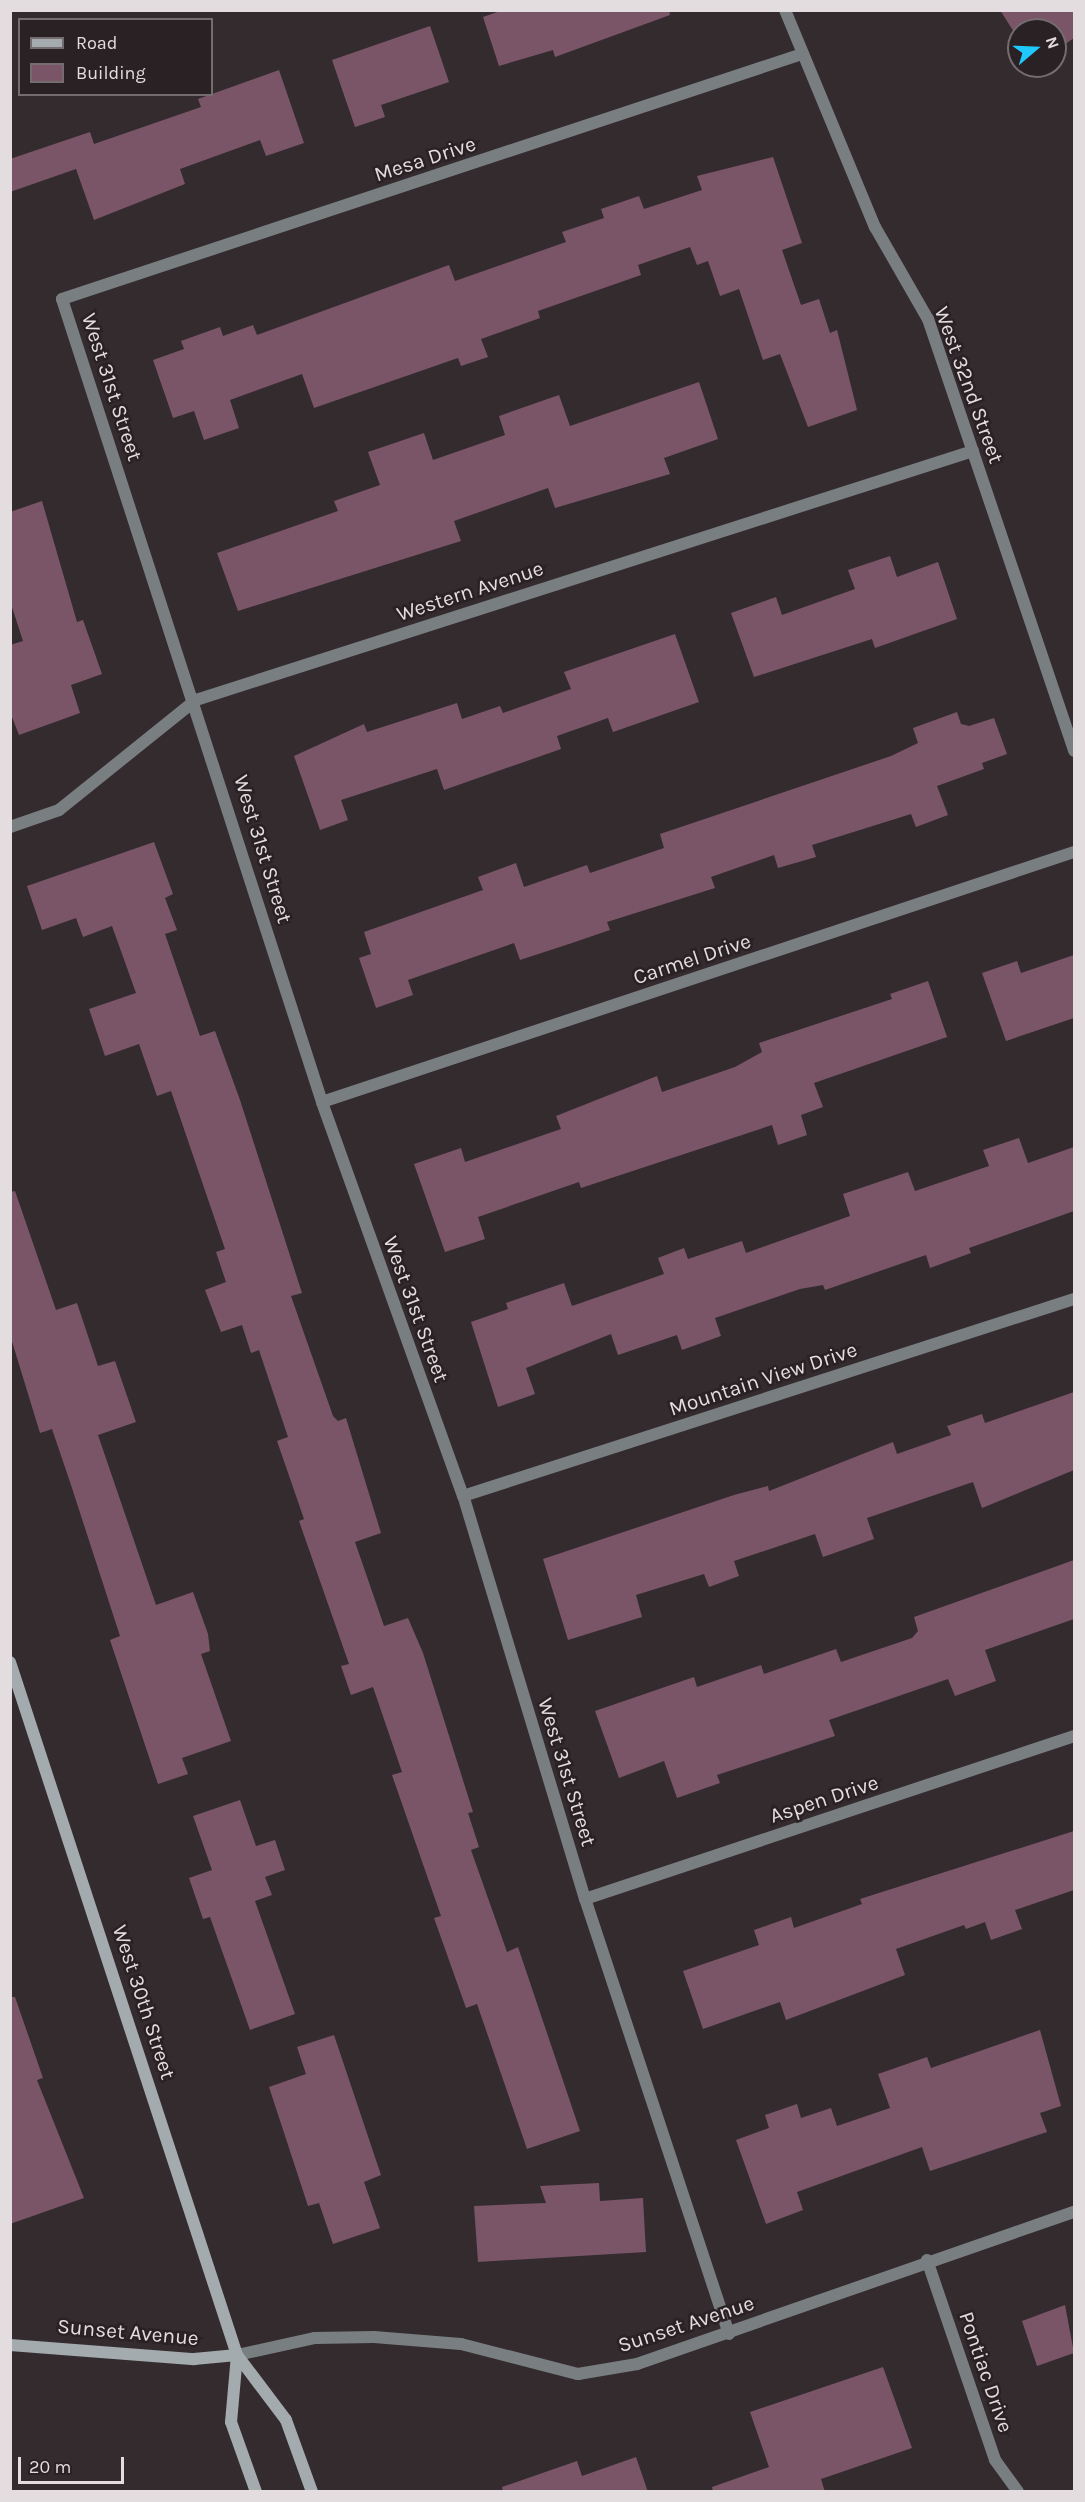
<!DOCTYPE html>
<style>
body{margin:0}
#map{position:relative;width:1085px;height:2502px;overflow:hidden;background:#342b2f;font-family:Karla,sans-serif}
div>[style]{position:absolute}
.building>*{inset:0;background:#7a5568}
.street>*{height:12px;margin:-6px;padding:0 6px;transform-origin:6px;border-radius:6px;background:#797e80}
.secondary>*{height:12px;margin:-6px;padding:0 6px;transform-origin:6px;border-radius:6px;background:#a3abae}
span{translate:-50% -50%;white-space:nowrap;text-align:center;line-height:1.15;-webkit-text-stroke:5px #2a2125;paint-order:stroke}
.street-label{font-size:21px;color:#e3dddf}
.frame{position:absolute;inset:0;border:12px solid #e3dddf;pointer-events:none}
.legend{position:absolute;left:18px;top:18px;width:195px;height:78px;box-sizing:border-box;background:#2a2125;border:2px solid #746c6f;margin:0;padding:8px 10px;list-style:none;font-size:18px;color:#e3dddf}
.legend li{display:flex;align-items:center;gap:12px;height:30px}
.legend b{width:30px;border:2px solid #746c6f}
.north{position:absolute;left:1007px;top:18px;width:60px;height:60px;box-sizing:border-box;background:#2a2125;border:2px solid #746c6f;border-radius:50%;rotate:71deg;font-size:16px;font-weight:700;line-height:24px;text-align:center;color:#e3dddf}
.north::after{content:'';display:block;margin:auto;width:21px;height:27px;background:#20c9fd;clip-path:polygon(50% 0,100% 100%,50% 72%,0 100%)}
.scale{position:absolute;left:18px;top:2457px;width:106px;height:27px;box-sizing:border-box;border:3px solid #e3dddf;border-top:0;padding-left:8px;font-size:18px;line-height:21px;white-space:nowrap;color:#e3dddf;-webkit-text-stroke:4px #2a2125;paint-order:stroke}
</style>
<div id="map">
<div class="building">
<div style="clip-path:polygon(503px 10px,669px 10px,670px 15px,555px 57px,553px 50px,499px 66px,483px 17px)"></div>
<div style="clip-path:polygon(1000px 10px,1074px 10px,1074px 38px,1055px 51px,1055px 30px,1019px 30px,1019px 40px)"></div>
<div style="clip-path:polygon(430px 26px,449px 82px,381px 105px,385px 117px,355px 127px,332px 60px)"></div>
<div style="clip-path:polygon(279px 70px,304px 143px,266px 156px,260px 140px,180px 169px,185px 184px,94px 220px,76px 169px,10px 192px,10px 159px,90px 132px,94px 144px,201px 107px,198px 99px)"></div>
<div style="clip-path:polygon(773px 157px,802px 243px,782px 250px,801px 305px,819px 299px,830px 333px,837px 330px,857px 410px,808px 427px,780px 354px,763px 360px,739px 289px,720px 296px,708px 261px,697px 265px,690px 247px,638px 265px,641px 275px,538px 311px,540px 318px,481px 339px,488px 357px,461px 366px,458px 358px,314px 408px,302px 374px,230px 400px,239px 428px,204px 440px,194px 411px,173px 418px,153px 360px,184px 349px,181px 341px,220px 327px,223px 336px,253px 325px,257px 335px,449px 265px,455px 281px,566px 242px,562px 232px,604px 218px,601px 209px,639px 196px,644px 209px,702px 190px,697px 176px)"></div>
<div style="clip-path:polygon(699px 382px,718px 439px,664px 458px,670px 474px,555px 508px,548px 488px,454px 521px,461px 541px,238px 611px,217px 553px,338px 511px,334px 501px,380px 485px,368px 452px,424px 433px,433px 460px,505px 435px,499px 416px,559px 395px,570px 426px)"></div>
<div style="clip-path:polygon(42px 501px,77px 622px,83px 620px,102px 674px,71px 685px,80px 713px,19px 735px,10px 712px,10px 645px,23px 641px,10px 601px,10px 512px)"></div>
<div style="clip-path:polygon(890px 556px,897px 577px,938px 562px,957px 619px,875px 648px,872px 639px,754px 677px,731px 613px,776px 597px,782px 615px,855px 589px,848px 570px)"></div>
<div style="clip-path:polygon(675px 634px,699px 702px,613px 732px,608px 718px,557px 736px,561px 749px,444px 790px,437px 769px,341px 800px,348px 820px,320px 830px,294px 756px,364px 724px,367px 732px,457px 703px,462px 719px,500px 706px,503px 713px,571px 689px,564px 672px)"></div>
<div style="clip-path:polygon(957px 712px,961px 724px,969px 726px,994px 718px,1007px 754px,982px 763px,984px 769px,937px 786px,948px 815px,916px 827px,911px 814px,812px 845px,816px 857px,778px 868px,774px 855px,711px 877px,715px 888px,607px 922px,610px 930px,569px 944px,520px 960px,514px 943px,408px 980px,413px 995px,376px 1008px,359px 958px,371px 954px,364px 932px,483px 890px,478px 877px,516px 863px,524px 887px,587px 865px,590px 873px,664px 848px,660px 834px,891px 756px,918px 743px,913px 728px)"></div>
<div style="clip-path:polygon(154px 842px,173px 894px,165px 898px,177px 930px,165px 934px,200px 1036px,215px 1031px,240px 1100px,302px 1293px,291px 1296px,333px 1416px,338px 1421px,346px 1418px,381px 1533px,355px 1542px,384px 1626px,408px 1618px,423px 1653px,473px 1812px,468px 1813px,479px 1847px,471px 1850px,507px 1952px,518px 1947px,580px 2131px,527px 2149px,477px 2004px,466px 2008px,434px 1918px,441px 1916px,392px 1775px,402px 1772px,373px 1687px,351px 1695px,341px 1666px,349px 1664px,299px 1521px,304px 1519px,277px 1441px,288px 1437px,259px 1350px,251px 1353px,242px 1325px,221px 1332px,205px 1290px,226px 1282px,216px 1252px,225px 1249px,171px 1091px,157px 1096px,139px 1044px,105px 1056px,89px 1009px,136px 993px,112px 926px,83px 937px,76px 918px,42px 930px,27px 886px)"></div>
<div style="clip-path:polygon(1074px 955px,1074px 1018px,1006px 1041px,982px 973px,1017px 961px,1021px 973px)"></div>
<div style="clip-path:polygon(928px 981px,947px 1037px,814px 1083px,823px 1107px,801px 1115px,807px 1135px,778px 1145px,772px 1125px,581px 1188px,579px 1182px,478px 1217px,485px 1239px,445px 1252px,414px 1164px,461px 1148px,465px 1162px,561px 1129px,556px 1116px,657px 1076px,662px 1092px,735px 1067px,762px 1052px,759px 1043px,892px 999px,890px 994px)"></div>
<div style="clip-path:polygon(1019px 1138px,1028px 1163px,1074px 1147px,1074px 1211px,969px 1248px,971px 1253px,930px 1268px,926px 1255px,825px 1290px,823px 1285px,800px 1289px,715px 1318px,721px 1336px,682px 1350px,677px 1335px,618px 1355px,611px 1334px,526px 1368px,535px 1394px,498px 1407px,471px 1322px,508px 1309px,506px 1303px,564px 1283px,572px 1306px,664px 1274px,658px 1258px,684px 1248px,688px 1259px,742px 1241px,746px 1253px,850px 1216px,843px 1194px,908px 1172px,915px 1191px,989px 1166px,983px 1150px)"></div>
<div style="clip-path:polygon(15px 1191px,56px 1310px,77px 1303px,98px 1366px,115px 1361px,136px 1422px,98px 1435px,156px 1605px,193px 1592px,208px 1634px,210px 1651px,201px 1654px,231px 1741px,182px 1758px,188px 1774px,158px 1784px,110px 1640px,120px 1636px,71px 1485px,52px 1429px,40px 1433px,10px 1335px,10px 1192px)"></div>
<div style="clip-path:polygon(1074px 1392px,1074px 1470px,982px 1508px,973px 1482px,867px 1518px,874px 1539px,823px 1557px,815px 1534px,734px 1561px,739px 1576px,709px 1587px,704px 1574px,636px 1595px,642px 1617px,568px 1640px,543px 1559px,734px 1495px,768px 1486px,769px 1491px,893px 1442px,897px 1454px,951px 1435px,947px 1426px,982px 1414px,985px 1423px)"></div>
<div style="clip-path:polygon(1074px 1560px,1074px 1619px,985px 1650px,996px 1681px,955px 1696px,948px 1679px,829px 1720px,835px 1736px,717px 1775px,720px 1783px,677px 1798px,664px 1761px,619px 1778px,595px 1711px,694px 1677px,697px 1687px,761px 1665px,764px 1674px,836px 1649px,841px 1662px,912px 1638px,918px 1631px,914px 1617px)"></div>
<div style="clip-path:polygon(240px 1800px,256px 1846px,275px 1840px,285px 1870px,265px 1877px,272px 1895px,255px 1901px,295px 2014px,250px 2030px,210px 1917px,203px 1919px,189px 1878px,212px 1870px,193px 1816px)"></div>
<div style="clip-path:polygon(1074px 1831px,1074px 1890px,1015px 1910px,1022px 1929px,991px 1940px,985px 1922px,966px 1929px,964px 1925px,896px 1949px,905px 1975px,786px 2020px,780px 2002px,703px 2029px,683px 1971px,759px 1945px,754px 1930px,791px 1917px,794px 1928px,862px 1904px,860px 1899px)"></div>
<div style="clip-path:polygon(10px 1997px,15px 1997px,43px 2078px,37px 2080px,84px 2198px,10px 2224px)"></div>
<div style="clip-path:polygon(1040px 2030px,1061px 2106px,1040px 2113px,1047px 2132px,930px 2171px,922px 2147px,797px 2192px,803px 2210px,766px 2224px,736px 2140px,769px 2128px,765px 2115px,797px 2104px,801px 2118px,831px 2108px,837px 2126px,890px 2108px,878px 2074px,927px 2057px,931px 2068px)"></div>
<div style="clip-path:polygon(334px 2035px,381px 2175px,364px 2182px,380px 2228px,333px 2244px,319px 2203px,308px 2206px,269px 2087px,306px 2074px,297px 2047px)"></div>
<div style="clip-path:polygon(599px 2183px,600px 2201px,643px 2198px,646px 2252px,478px 2262px,474px 2206px,546px 2203px,540px 2186px)"></div>
<div style="clip-path:polygon(1065px 2305px,1074px 2353px,1037px 2366px,1022px 2321px)"></div>
<div style="clip-path:polygon(883px 2367px,912px 2448px,821px 2479px,825px 2492px,713px 2492px,712px 2487px,769px 2467px,750px 2412px)"></div>
<div style="clip-path:polygon(636px 2457px,648px 2492px,503px 2492px,502px 2487px,577px 2461px,582px 2476px)"></div>
</div>
<div class="street">
<div style="left:785px;top:10px;width:235px;rotate:67.5deg"></div>
<div style="left:875px;top:227px;width:106px;rotate:60.1deg"></div>
<div style="left:928px;top:319px;width:456px;rotate:71.3deg"></div>
<div style="left:10px;top:827px;width:52px;rotate:-19.1deg"></div>
<div style="left:59px;top:810px;width:176px;rotate:-38.8deg"></div>
<div style="left:196px;top:700px;width:816px;rotate:-17.77deg"></div>
<div style="left:322px;top:1102px;width:792px;rotate:-18.39deg"></div>
<div style="left:463px;top:1496px;width:642px;rotate:-17.87deg"></div>
<div style="left:585px;top:1899px;width:515px;rotate:-18.43deg"></div>
<div style="left:927px;top:2260px;width:211px;rotate:71.2deg"></div>
<div style="left:995px;top:2460px;width:39px;rotate:54deg"></div>
<div style="left:729px;top:2334px;width:458px;rotate:-108.3deg"></div>
<div style="left:585px;top:1899px;width:421px;rotate:-106.8deg"></div>
<div style="left:463px;top:1496px;width:418px;rotate:-109.7deg"></div>
<div style="left:322px;top:1102px;width:844px;rotate:-107.94deg"></div>
<div style="left:62px;top:299px;width:776px;rotate:-18.32deg"></div>
<div style="left:237px;top:2355px;width:80px;rotate:-12.3deg"></div>
<div style="left:315px;top:2338px;width:59px;rotate:-1deg"></div>
<div style="left:374px;top:2337px;width:87px;rotate:4.6deg"></div>
<div style="left:461px;top:2344px;width:121px;rotate:14.4deg"></div>
<div style="left:578px;top:2374px;width:60px;rotate:-9.6deg"></div>
<div style="left:637px;top:2364px;width:463px;rotate:-19.2deg"></div>
</div>
<div class="secondary">
<div style="left:10px;top:1662px;width:729px;rotate:71.86deg"></div>
<div style="left:237px;top:2355px;width:81px;rotate:53deg"></div>
<div style="left:286px;top:2420px;width:77px;rotate:70.1deg"></div>
<div style="left:10px;top:2345px;width:185px;rotate:4.4deg"></div>
<div style="left:194px;top:2359px;width:43px;rotate:-5.3deg"></div>
<div style="left:237px;top:2355px;width:67px;rotate:95.1deg"></div>
<div style="left:231px;top:2422px;width:74px;rotate:70.3deg"></div>
</div>
<div class="street-label">
<span style="left:425px;top:159px;rotate:-18deg">Mesa Drive</span>
<span style="left:969px;top:385px;rotate:70deg">West 32nd Street</span>
<span style="left:112px;top:387px;rotate:72deg">West 31st Street</span>
<span style="left:470px;top:591px;rotate:-18deg">Western Avenue</span>
<span style="left:263px;top:849px;rotate:73deg">West 31st Street</span>
<span style="left:692px;top:959px;rotate:-18deg">Carmel Drive</span>
<span style="left:416px;top:1309px;rotate:70deg">West 31st Street</span>
<span style="left:763px;top:1379px;rotate:-18deg">Mountain View Drive</span>
<span style="left:567px;top:1772px;rotate:73deg">West 31st Street</span>
<span style="left:824px;top:1799px;rotate:-18deg">Aspen Drive</span>
<span style="left:144px;top:2002px;rotate:72deg">West 30th Street</span>
<span style="left:686px;top:2324px;rotate:-18deg">Sunset Avenue</span>
<span style="left:128px;top:2332px;rotate:5deg">Sunset Avenue</span>
<span style="left:986px;top:2372px;rotate:71deg">Pontiac Drive</span>
</div>
<div class="frame"></div>
<ul class="legend">
<li><b style="height:8px;background:#a3abae"></b>Road</li>
<li><b style="height:16px;background:#7a5568"></b>Building</li>
</ul>
<div class="north">N</div>
<div class="scale">20 m</div>
</div>
